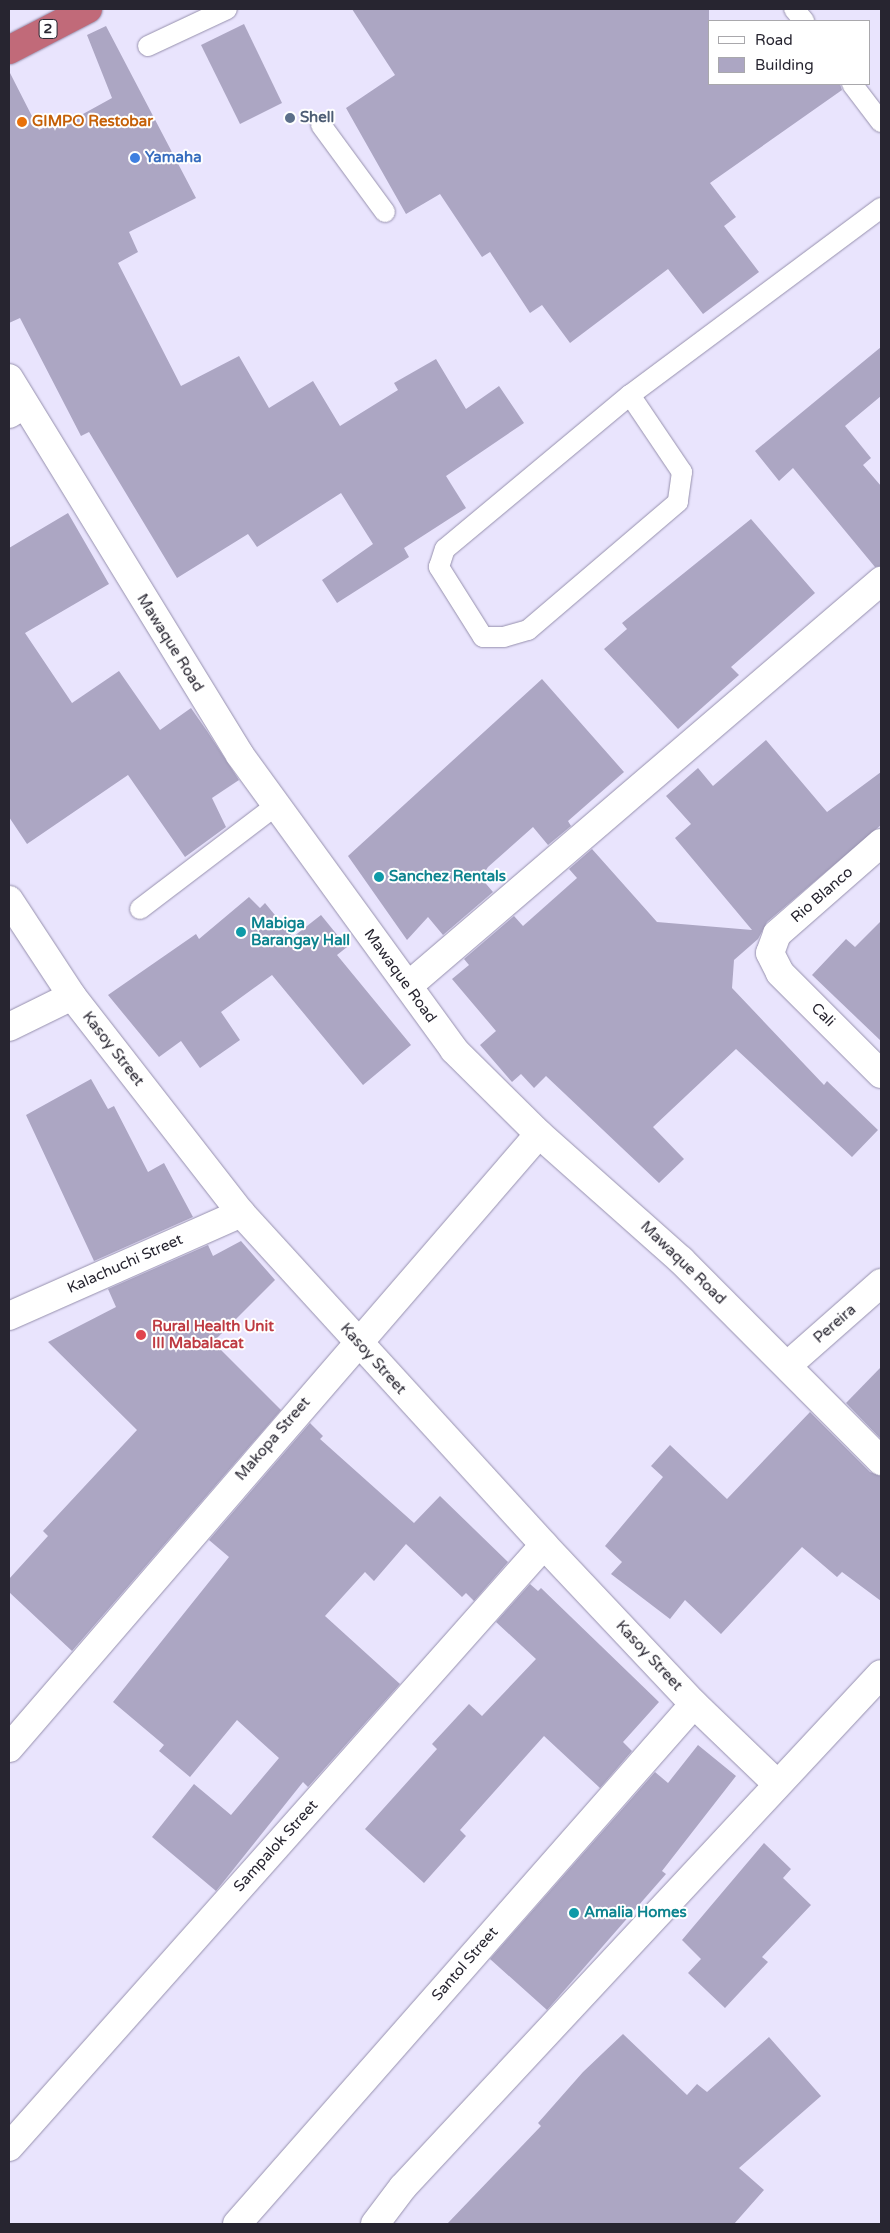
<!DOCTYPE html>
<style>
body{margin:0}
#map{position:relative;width:890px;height:2233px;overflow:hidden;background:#e9e4fd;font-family:"Varela Round",sans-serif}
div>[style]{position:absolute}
.building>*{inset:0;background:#aca6c3}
.roads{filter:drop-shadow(0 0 1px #9690ad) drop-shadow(0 0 1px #9690ad)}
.lane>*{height:20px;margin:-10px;padding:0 10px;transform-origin:10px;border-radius:10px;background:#fff}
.street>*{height:28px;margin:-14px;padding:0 14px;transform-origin:14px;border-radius:14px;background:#fff}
.secondary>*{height:28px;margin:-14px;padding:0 14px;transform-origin:14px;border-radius:14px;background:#fff}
.highway>*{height:28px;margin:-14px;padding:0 14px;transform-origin:14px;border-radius:14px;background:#c16a79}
.dots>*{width:14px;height:14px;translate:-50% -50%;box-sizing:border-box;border:2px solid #fff;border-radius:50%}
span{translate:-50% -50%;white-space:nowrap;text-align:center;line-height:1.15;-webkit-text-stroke:4px #fff;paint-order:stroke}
.shield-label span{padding:1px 4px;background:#fff;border:1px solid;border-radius:4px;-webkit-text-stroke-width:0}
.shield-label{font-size:14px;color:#272530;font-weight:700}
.service-label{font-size:15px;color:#4e5e75;font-weight:700}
.left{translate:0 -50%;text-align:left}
.food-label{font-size:15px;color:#c56008;font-weight:700}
.shop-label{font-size:15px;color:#366cbe;font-weight:700}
.street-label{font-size:15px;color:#272530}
.culture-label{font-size:15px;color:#0d838f;font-weight:700}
.health-label{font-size:15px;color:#be3a42;font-weight:700}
.frame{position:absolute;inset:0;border:10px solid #272530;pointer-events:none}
.legend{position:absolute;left:708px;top:20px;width:162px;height:65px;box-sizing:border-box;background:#fff;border:1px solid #a9a8ac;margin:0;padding:6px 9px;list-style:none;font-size:15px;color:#272530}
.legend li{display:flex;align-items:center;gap:10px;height:25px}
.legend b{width:25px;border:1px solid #a9a8ac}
</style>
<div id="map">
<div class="building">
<div style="clip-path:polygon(352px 9px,709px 9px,709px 84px,840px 84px,842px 90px,710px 183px,736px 217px,724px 226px,759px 272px,703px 314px,668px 269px,570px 343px,542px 305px,530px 313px,490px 252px,482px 257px,440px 194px,406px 214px,346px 108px,395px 75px)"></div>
<div style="clip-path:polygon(244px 24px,282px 103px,240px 124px,201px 45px)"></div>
<div style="clip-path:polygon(106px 26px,196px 198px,129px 232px,138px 252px,118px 263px,181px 386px,239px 356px,269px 408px,313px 381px,340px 426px,398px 390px,394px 383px,436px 359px,466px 409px,499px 386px,524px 423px,446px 476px,466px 508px,404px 548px,409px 557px,337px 603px,322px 580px,373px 544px,341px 493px,257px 547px,248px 534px,177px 578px,89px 432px,81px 436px,20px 318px,9px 323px,9px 71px,39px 130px,60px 120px,63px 125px,112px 98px,87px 35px)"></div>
<div style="clip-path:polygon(881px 347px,881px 396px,845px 426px,871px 458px,863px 465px,881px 486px,881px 566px,875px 567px,793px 468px,779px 481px,755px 451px)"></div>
<div style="clip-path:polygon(68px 513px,109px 584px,25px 633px,72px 703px,119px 671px,160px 730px,191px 708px,207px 731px,239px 780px,212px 798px,226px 827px,185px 857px,128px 775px,27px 844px,9px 817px,9px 548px)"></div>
<div style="clip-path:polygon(751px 519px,815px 593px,731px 667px,739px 675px,678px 729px,604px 649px,627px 629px,622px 623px)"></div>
<div style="clip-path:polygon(542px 679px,624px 772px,568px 821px,571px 826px,548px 845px,533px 827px,488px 867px,481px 878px,493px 892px,443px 935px,428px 917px,407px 940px,348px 856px)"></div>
<div style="clip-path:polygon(766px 740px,827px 812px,881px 772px,881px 825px,767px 922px,758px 939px,734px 960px,732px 988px,824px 1085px,827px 1081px,878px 1130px,852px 1157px,736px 1049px,653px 1127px,684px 1159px,659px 1183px,546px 1076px,534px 1088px,521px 1074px,512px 1082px,480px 1045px,496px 1031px,452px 979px,469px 965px,464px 959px,514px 916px,523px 926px,577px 878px,569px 869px,592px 849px,657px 922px,752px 930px,675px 838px,691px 824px,666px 796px,698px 768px,713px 786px)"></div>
<div style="clip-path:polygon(249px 897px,260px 908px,265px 903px,293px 937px,321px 915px,347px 947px,337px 955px,411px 1045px,363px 1085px,272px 975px,221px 1012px,240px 1040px,200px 1068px,181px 1041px,159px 1057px,108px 995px,196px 934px,199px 939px)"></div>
<div style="clip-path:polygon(881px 921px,881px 1041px,812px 975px,846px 939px,855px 947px)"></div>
<div style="clip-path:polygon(91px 1079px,108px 1109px,114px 1106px,148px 1172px,164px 1163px,193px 1217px,94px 1261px,26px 1115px)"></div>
<div style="clip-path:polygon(241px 1241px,275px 1280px,213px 1342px,281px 1410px,72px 1651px,9px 1592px,9px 1579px,48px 1536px,43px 1531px,137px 1430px,48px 1342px,116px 1307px,108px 1289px,208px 1245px,213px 1256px)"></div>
<div style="clip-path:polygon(881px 1367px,881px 1439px,846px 1403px)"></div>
<div style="clip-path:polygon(810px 1412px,870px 1472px,881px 1476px,881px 1601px,842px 1572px,837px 1577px,802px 1547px,721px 1634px,685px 1600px,670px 1619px,611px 1574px,622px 1562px,605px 1546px,663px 1477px,651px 1466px,670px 1445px,727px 1499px)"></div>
<div style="clip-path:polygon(310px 1423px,323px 1436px,320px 1439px,414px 1523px,440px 1496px,508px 1562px,474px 1601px,466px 1593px,462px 1597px,406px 1544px,374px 1581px,365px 1572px,325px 1616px,400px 1684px,308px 1787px,303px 1782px,216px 1891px,152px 1837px,194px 1784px,231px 1815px,279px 1758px,237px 1720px,190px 1777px,159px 1751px,164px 1745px,113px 1702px,229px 1557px,209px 1540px)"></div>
<div style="clip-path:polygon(530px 1584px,538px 1591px,541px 1588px,659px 1702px,623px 1742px,632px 1751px,600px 1788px,544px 1736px,460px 1830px,466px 1836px,424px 1883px,365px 1829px,437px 1749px,432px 1744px,469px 1704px,482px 1716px,536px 1659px,496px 1622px)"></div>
<div style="clip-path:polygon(698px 1745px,736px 1776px,662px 1871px,666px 1874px,547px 2010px,490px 1959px,655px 1772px,668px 1783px)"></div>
<div style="clip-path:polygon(764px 1843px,791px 1869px,783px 1878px,811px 1905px,762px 1957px,768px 1962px,725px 2008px,688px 1973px,701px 1959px,682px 1940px)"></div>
<div style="clip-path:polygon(623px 2034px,687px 2095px,697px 2084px,707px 2092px,769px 2037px,821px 2096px,739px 2168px,764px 2190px,734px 2224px,447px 2224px,541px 2126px,538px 2123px,583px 2072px)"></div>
</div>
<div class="roads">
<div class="lane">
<div style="left:794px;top:9px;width:16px;rotate:50deg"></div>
<div style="left:148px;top:46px;width:87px;rotate:-25.1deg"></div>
<div style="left:852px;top:84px;width:48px;rotate:52.7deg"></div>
<div style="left:321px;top:125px;width:108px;rotate:53.7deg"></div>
<div style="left:630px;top:395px;width:93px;rotate:56deg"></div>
<div style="left:682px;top:472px;width:30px;rotate:98deg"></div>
<div style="left:678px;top:502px;width:197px;rotate:139.5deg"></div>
<div style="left:528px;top:630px;width:25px;rotate:164deg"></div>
<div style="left:504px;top:637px;width:21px;rotate:180deg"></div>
<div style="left:483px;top:637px;width:83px;rotate:-122.2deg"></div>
<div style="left:439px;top:567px;width:19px;rotate:-72deg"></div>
<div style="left:445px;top:549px;width:241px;rotate:-39.8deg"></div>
<div style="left:630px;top:395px;width:313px;rotate:-36.7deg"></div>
<div style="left:140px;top:909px;width:170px;rotate:-37.3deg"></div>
</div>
<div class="street">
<div style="left:9px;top:414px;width:17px;rotate:-31deg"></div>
<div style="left:881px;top:843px;width:138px;rotate:138.8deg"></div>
<div style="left:777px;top:934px;width:20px;rotate:110deg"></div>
<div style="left:770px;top:953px;width:22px;rotate:63deg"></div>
<div style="left:780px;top:973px;width:143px;rotate:45deg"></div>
<div style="left:9px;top:900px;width:115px;rotate:56.7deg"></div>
<div style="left:72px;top:996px;width:275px;rotate:52.1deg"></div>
<div style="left:241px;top:1213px;width:449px;rotate:47.6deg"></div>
<div style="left:544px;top:1545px;width:219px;rotate:46.7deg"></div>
<div style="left:694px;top:1704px;width:115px;rotate:43.9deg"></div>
<div style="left:408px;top:986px;width:623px;rotate:-40.57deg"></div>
<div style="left:9px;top:1027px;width:70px;rotate:-26.2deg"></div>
<div style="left:9px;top:1316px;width:254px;rotate:-23.9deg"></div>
<div style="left:788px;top:1365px;width:124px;rotate:-41.4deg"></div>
<div style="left:9px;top:1748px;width:811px;rotate:-49.2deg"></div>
<div style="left:9px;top:2147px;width:805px;rotate:-48.37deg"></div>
<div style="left:237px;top:2224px;width:692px;rotate:-48.69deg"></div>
<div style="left:375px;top:2224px;width:46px;rotate:-52.9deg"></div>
<div style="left:403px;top:2187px;width:701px;rotate:-47.02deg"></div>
</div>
<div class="secondary">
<div style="left:9px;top:378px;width:442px;rotate:58.5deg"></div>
<div style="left:240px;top:755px;width:364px;rotate:54deg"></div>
<div style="left:454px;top:1050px;width:120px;rotate:44.7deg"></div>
<div style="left:539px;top:1134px;width:190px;rotate:41.6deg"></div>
<div style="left:681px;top:1260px;width:284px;rotate:45.1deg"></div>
</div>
<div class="highway">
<div style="left:9px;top:50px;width:89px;rotate:-27.4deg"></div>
</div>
</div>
<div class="dots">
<div style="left:290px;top:118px;background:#5c6f8a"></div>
<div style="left:22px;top:122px;background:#e8710a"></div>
<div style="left:135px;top:158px;background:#3f7fe0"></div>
<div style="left:379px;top:877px;background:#0f9aa8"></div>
<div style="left:241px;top:932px;background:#0f9aa8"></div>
<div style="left:141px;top:1335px;background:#e0444e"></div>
<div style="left:574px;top:1913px;background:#0f9aa8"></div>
</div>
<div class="shield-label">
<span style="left:48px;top:29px">2</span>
</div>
<div class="service-label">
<span class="left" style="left:300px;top:118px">Shell</span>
</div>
<div class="food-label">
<span class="left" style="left:32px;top:122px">GIMPO Restobar</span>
</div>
<div class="shop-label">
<span class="left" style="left:145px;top:158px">Yamaha</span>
</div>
<div class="street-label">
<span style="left:170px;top:643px;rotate:58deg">Mawaque Road</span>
<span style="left:822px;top:895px;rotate:-41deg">Rio Blanco</span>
<span style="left:400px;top:976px;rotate:54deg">Mawaque Road</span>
<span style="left:823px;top:1015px;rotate:45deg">Cali</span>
<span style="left:113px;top:1049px;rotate:52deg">Kasoy Street</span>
<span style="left:683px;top:1263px;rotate:44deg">Mawaque Road</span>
<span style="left:125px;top:1264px;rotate:-24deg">Kalachuchi Street</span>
<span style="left:835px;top:1324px;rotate:-41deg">Pereira</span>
<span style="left:373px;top:1359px;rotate:48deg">Kasoy Street</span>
<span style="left:273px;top:1439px;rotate:-49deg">Makopa Street</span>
<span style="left:649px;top:1656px;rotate:47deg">Kasoy Street</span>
<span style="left:276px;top:1846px;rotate:-48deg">Sampalok Street</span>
<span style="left:465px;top:1964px;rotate:-49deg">Santol Street</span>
</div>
<div class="culture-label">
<span class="left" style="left:389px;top:877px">Sanchez Rentals</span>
<span class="left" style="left:251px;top:932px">Mabiga<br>Barangay Hall</span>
<span class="left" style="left:584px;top:1913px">Amalia Homes</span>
</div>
<div class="health-label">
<span class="left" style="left:152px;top:1335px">Rural Health Unit<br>III Mabalacat</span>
</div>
<div class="frame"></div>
<ul class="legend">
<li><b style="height:6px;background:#fff"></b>Road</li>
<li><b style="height:14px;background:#aca6c3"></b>Building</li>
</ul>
</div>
